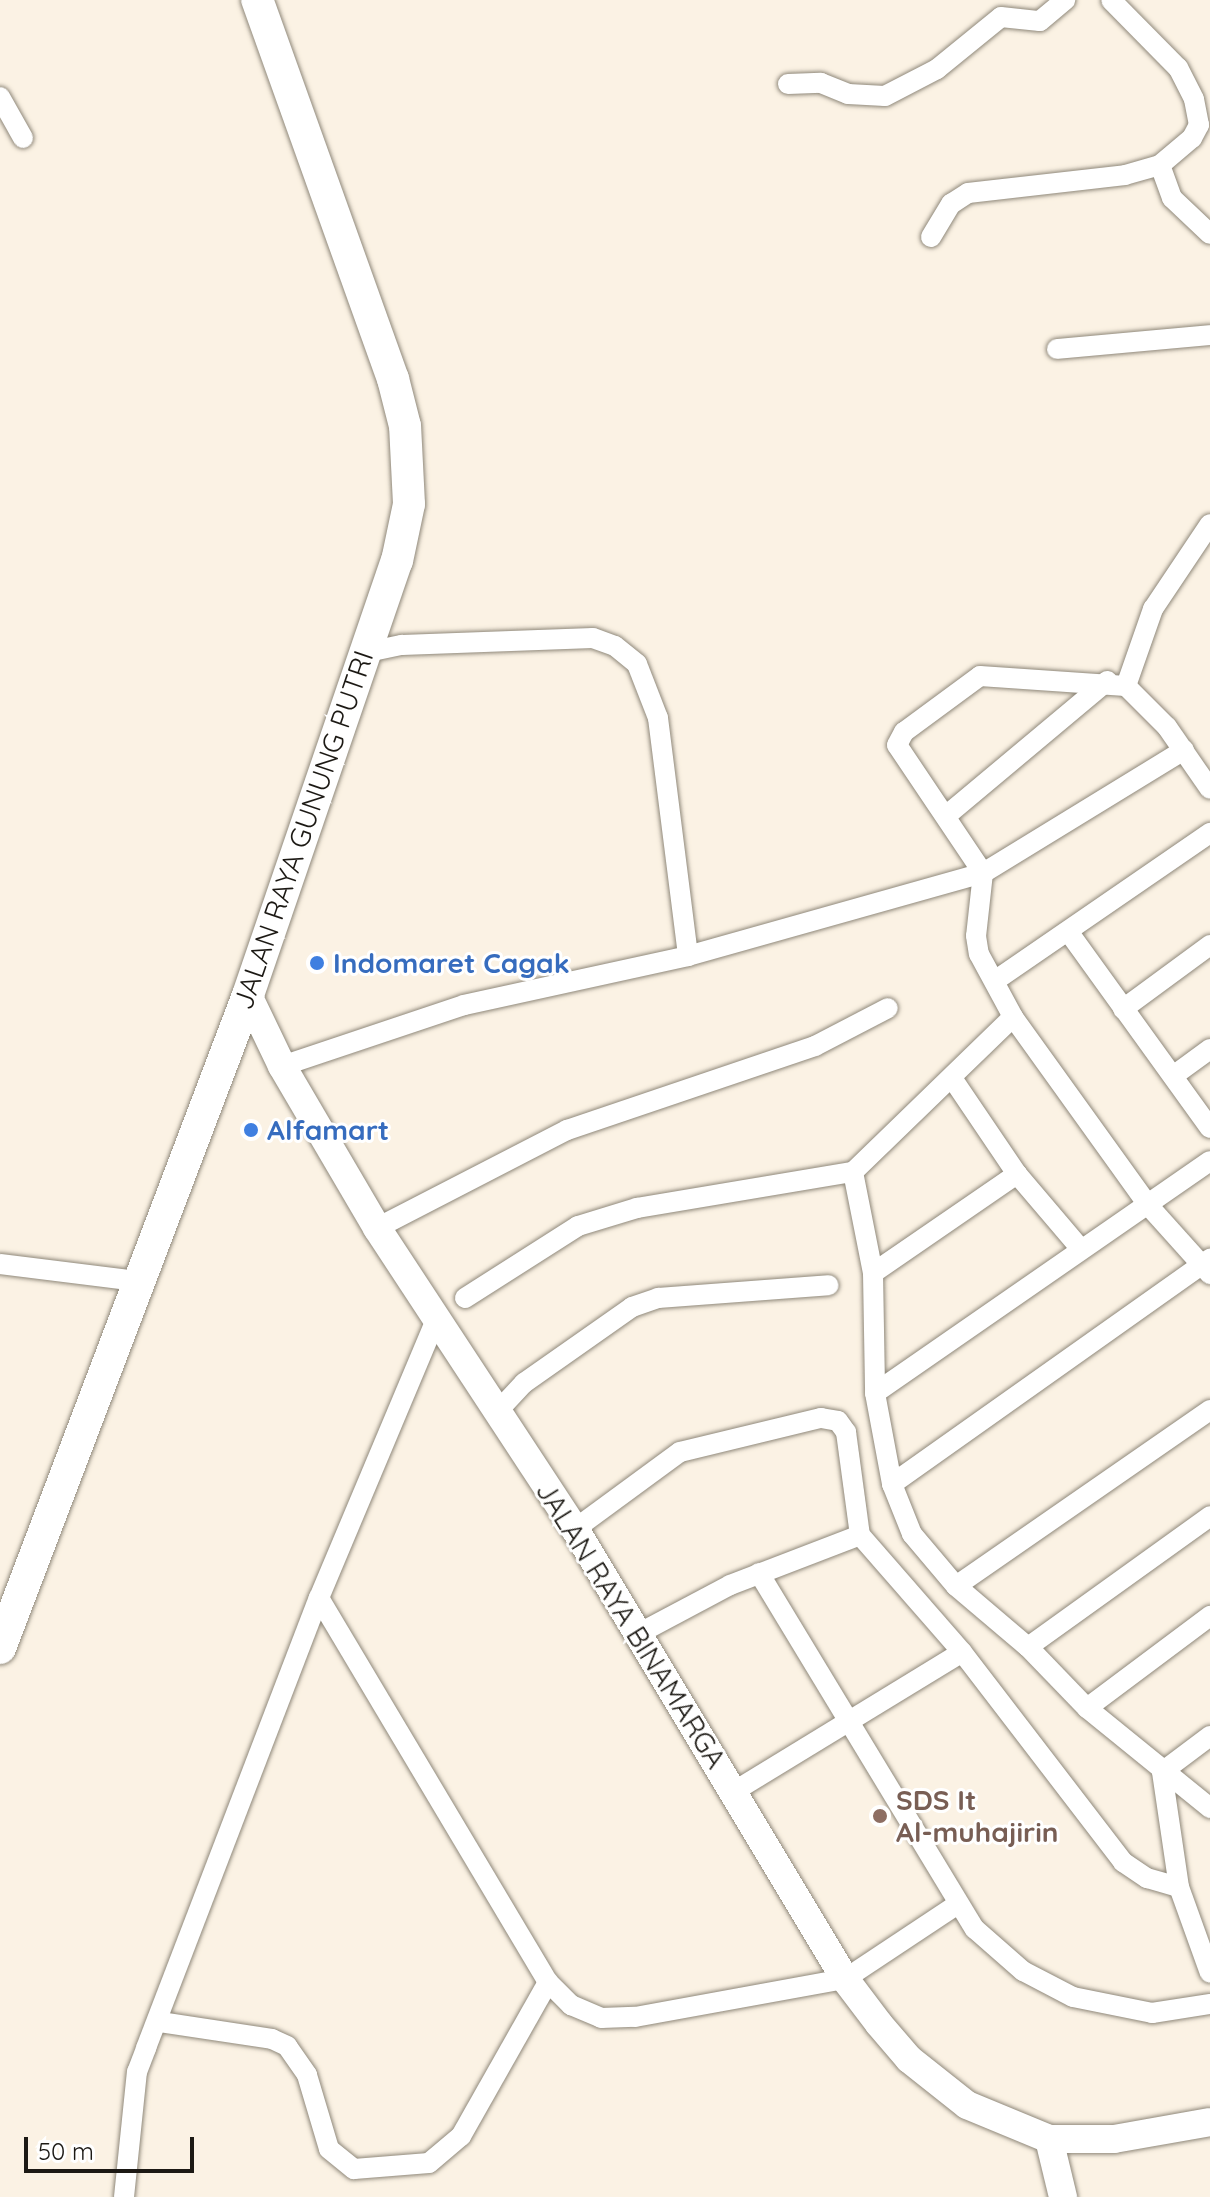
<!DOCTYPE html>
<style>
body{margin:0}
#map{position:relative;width:1210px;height:2197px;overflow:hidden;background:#fbf2e4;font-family:Quicksand,sans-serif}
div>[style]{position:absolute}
.roads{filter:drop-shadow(0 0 2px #8f887a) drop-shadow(0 0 2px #8f887a)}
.street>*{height:20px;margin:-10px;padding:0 10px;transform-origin:10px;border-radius:10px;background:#fff}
.secondary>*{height:28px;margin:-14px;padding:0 14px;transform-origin:14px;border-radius:14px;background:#fff}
.primary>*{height:32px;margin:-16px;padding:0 16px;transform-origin:16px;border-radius:16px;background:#fff}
.dots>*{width:22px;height:22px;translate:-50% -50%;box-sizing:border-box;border:4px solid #fff;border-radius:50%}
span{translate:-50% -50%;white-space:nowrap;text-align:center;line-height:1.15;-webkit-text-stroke:6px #fff;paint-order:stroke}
.street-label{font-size:28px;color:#1c1914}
.shop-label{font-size:28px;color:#366cbe;font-weight:700}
.left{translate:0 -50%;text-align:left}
.education-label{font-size:28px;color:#785e54;font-weight:700}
.scale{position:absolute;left:24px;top:2137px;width:170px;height:36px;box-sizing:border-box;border:4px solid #1c1914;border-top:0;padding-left:10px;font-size:24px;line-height:28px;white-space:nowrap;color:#1c1914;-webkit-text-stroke:6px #fff;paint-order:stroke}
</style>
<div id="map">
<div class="roads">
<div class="street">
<div style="left:788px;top:84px;width:33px;rotate:-2deg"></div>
<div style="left:821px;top:83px;width:29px;rotate:22deg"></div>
<div style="left:848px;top:94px;width:37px;rotate:3deg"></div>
<div style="left:885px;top:96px;width:59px;rotate:-27.4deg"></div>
<div style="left:937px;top:69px;width:82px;rotate:-39.1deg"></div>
<div style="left:1001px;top:17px;width:39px;rotate:6deg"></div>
<div style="left:1040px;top:21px;width:33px;rotate:-40deg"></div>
<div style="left:0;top:97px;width:47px;rotate:60.7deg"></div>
<div style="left:1160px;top:165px;width:35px;rotate:70deg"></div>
<div style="left:1172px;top:198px;width:52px;rotate:43.5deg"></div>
<div style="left:931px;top:237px;width:39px;rotate:-59deg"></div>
<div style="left:951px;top:204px;width:20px;rotate:-33deg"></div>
<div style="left:968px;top:193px;width:158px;rotate:-6.5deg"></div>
<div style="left:1125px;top:175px;width:36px;rotate:-16deg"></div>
<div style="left:1160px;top:165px;width:42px;rotate:-40.2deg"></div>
<div style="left:1192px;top:138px;width:15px;rotate:-62deg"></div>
<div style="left:1199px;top:125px;width:26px;rotate:-101deg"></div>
<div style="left:1194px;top:99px;width:35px;rotate:-117deg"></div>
<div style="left:1178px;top:68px;width:95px;rotate:-134.6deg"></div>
<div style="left:1057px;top:349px;width:154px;rotate:-5.2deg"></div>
<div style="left:363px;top:653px;width:40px;rotate:-12deg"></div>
<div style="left:402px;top:645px;width:191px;rotate:-2.1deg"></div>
<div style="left:593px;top:638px;width:23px;rotate:20deg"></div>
<div style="left:615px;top:646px;width:28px;rotate:39deg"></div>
<div style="left:637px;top:664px;width:58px;rotate:68.7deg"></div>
<div style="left:658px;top:718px;width:240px;rotate:82.8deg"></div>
<div style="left:1126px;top:686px;width:82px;rotate:-70.7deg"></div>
<div style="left:1153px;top:609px;width:102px;rotate:-56.2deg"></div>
<div style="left:1184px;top:750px;width:236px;rotate:148.5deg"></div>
<div style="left:983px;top:873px;width:63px;rotate:96.3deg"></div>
<div style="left:976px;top:936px;width:18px;rotate:81deg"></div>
<div style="left:979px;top:954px;width:72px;rotate:61.6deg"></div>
<div style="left:1013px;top:1017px;width:231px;rotate:54.3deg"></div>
<div style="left:1148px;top:1205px;width:93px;rotate:48.1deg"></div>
<div style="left:947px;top:815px;width:209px;rotate:-39.9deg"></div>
<div style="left:1070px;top:934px;width:239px;rotate:54.2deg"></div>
<div style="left:996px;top:980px;width:260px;rotate:-34.5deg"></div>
<div style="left:1123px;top:1009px;width:108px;rotate:-36.3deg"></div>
<div style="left:1013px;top:1017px;width:223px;rotate:135.9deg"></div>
<div style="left:853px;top:1172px;width:103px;rotate:78.8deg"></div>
<div style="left:873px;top:1273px;width:120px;rotate:89deg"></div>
<div style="left:875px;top:1393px;width:93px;rotate:79.4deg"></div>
<div style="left:892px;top:1484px;width:54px;rotate:68.2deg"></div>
<div style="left:912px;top:1534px;width:68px;rotate:49.8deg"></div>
<div style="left:956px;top:1586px;width:94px;rotate:40.3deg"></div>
<div style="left:1028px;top:1647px;width:85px;rotate:46deg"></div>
<div style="left:1087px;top:1708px;width:159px;rotate:39.1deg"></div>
<div style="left:282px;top:1066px;width:192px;rotate:-18.5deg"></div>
<div style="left:464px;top:1005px;width:229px;rotate:-12.3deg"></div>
<div style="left:688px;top:956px;width:306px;rotate:-15.7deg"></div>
<div style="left:983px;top:873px;width:154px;rotate:-123.9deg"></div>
<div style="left:897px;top:745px;width:15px;rotate:-62deg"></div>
<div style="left:904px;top:732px;width:94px;rotate:-36.4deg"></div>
<div style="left:980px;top:676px;width:146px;rotate:3.9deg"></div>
<div style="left:1126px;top:686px;width:58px;rotate:45deg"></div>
<div style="left:1167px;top:727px;width:75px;rotate:55.3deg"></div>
<div style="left:1173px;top:1076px;width:46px;rotate:-36.1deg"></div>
<div style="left:952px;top:1078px;width:116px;rotate:55.9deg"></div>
<div style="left:1017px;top:1174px;width:97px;rotate:49.6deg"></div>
<div style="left:377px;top:1228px;width:214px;rotate:-27.3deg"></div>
<div style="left:567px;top:1130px;width:262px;rotate:-18.7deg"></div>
<div style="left:815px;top:1046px;width:82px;rotate:-27.5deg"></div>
<div style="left:0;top:1264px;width:138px;rotate:7.1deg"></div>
<div style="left:873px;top:1273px;width:175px;rotate:-34.5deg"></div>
<div style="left:465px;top:1298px;width:134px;rotate:-32.5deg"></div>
<div style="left:578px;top:1226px;width:62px;rotate:-17deg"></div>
<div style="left:637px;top:1208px;width:219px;rotate:-9.5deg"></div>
<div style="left:875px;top:1393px;width:407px;rotate:-34.7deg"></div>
<div style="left:496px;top:1413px;width:41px;rotate:-47deg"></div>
<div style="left:524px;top:1383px;width:132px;rotate:-35.1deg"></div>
<div style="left:632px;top:1307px;width:28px;rotate:-19deg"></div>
<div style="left:658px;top:1298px;width:171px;rotate:-4.3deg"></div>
<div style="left:892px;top:1484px;width:390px;rotate:-35.3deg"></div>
<div style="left:575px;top:1529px;width:130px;rotate:-36.3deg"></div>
<div style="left:680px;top:1452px;width:145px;rotate:-13.6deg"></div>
<div style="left:821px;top:1418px;width:17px;rotate:10deg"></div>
<div style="left:838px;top:1421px;width:14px;rotate:54deg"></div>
<div style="left:846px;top:1432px;width:104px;rotate:82.3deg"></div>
<div style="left:759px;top:1573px;width:416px;rotate:58.8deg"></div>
<div style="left:975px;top:1929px;width:64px;rotate:41.2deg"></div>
<div style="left:1023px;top:1971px;width:56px;rotate:27.5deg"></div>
<div style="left:1073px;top:1997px;width:81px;rotate:11.4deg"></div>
<div style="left:1152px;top:2013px;width:59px;rotate:-8.8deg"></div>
<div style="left:956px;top:1586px;width:309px;rotate:-34.7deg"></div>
<div style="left:319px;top:1598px;width:447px;rotate:59.2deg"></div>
<div style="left:548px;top:1982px;width:33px;rotate:45deg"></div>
<div style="left:571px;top:2005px;width:33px;rotate:23deg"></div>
<div style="left:601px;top:2018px;width:34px;rotate:-2deg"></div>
<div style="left:635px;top:2017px;width:213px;rotate:-10.3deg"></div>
<div style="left:845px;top:1979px;width:136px;rotate:-33.6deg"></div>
<div style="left:638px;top:1634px;width:104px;rotate:-28deg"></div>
<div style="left:730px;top:1585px;width:139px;rotate:-21deg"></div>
<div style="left:1028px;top:1647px;width:224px;rotate:-35.7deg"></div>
<div style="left:962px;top:1652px;width:265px;rotate:52.5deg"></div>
<div style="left:1123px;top:1862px;width:29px;rotate:34deg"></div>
<div style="left:1147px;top:1878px;width:33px;rotate:16deg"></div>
<div style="left:1087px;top:1708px;width:154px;rotate:-36.8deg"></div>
<div style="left:1210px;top:1736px;width:60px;rotate:143.1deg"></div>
<div style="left:1162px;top:1772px;width:116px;rotate:81.6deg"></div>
<div style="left:1179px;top:1887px;width:91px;rotate:70.2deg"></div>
<div style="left:733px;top:1792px;width:268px;rotate:-31.4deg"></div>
<div style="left:962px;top:1652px;width:155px;rotate:-131.1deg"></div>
<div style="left:160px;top:2022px;width:113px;rotate:8.6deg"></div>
<div style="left:272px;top:2039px;width:17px;rotate:25deg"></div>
<div style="left:287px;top:2046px;width:35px;rotate:55deg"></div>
<div style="left:307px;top:2075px;width:77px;rotate:73.4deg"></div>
<div style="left:329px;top:2149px;width:32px;rotate:39deg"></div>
<div style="left:354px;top:2169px;width:75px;rotate:-4.6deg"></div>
<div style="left:429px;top:2163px;width:42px;rotate:-40.2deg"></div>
<div style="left:461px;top:2136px;width:177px;rotate:-60.5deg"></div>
<div style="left:124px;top:2197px;width:126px;rotate:-84.1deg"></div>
<div style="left:137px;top:2072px;width:26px;rotate:-69deg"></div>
<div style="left:146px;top:2048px;width:482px;rotate:-69deg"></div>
<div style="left:319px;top:1598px;width:303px;rotate:-67.2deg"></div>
</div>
<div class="secondary">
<div style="left:248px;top:995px;width:79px;rotate:64.4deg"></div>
<div style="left:282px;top:1066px;width:188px;rotate:59.6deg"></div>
<div style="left:377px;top:1228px;width:360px;rotate:56.7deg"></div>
<div style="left:575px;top:1529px;width:525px;rotate:59.04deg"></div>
<div style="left:845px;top:1979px;width:56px;rotate:52.9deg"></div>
<div style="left:879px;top:2024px;width:46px;rotate:49.4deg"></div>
<div style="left:909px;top:2059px;width:74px;rotate:38.4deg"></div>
<div style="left:967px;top:2105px;width:89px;rotate:22.5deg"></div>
<div style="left:1049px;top:2139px;width:65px"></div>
<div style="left:1114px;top:2139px;width:97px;rotate:-10deg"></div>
<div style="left:1049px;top:2139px;width:60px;rotate:76.4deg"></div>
</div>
<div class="primary">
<div style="left:0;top:1648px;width:699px;rotate:-69.2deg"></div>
<div style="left:248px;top:995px;width:459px;rotate:-71.1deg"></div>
<div style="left:397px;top:561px;width:58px;rotate:-78.1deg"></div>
<div style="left:409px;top:504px;width:78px;rotate:-92.9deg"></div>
<div style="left:405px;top:426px;width:49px;rotate:-104.3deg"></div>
<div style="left:393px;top:379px;width:403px;rotate:-109.7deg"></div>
</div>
</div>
<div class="dots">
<div style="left:317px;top:963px;background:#3f7fe0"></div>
<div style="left:251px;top:1130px;background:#3f7fe0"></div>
<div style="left:880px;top:1816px;background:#8d6e63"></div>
</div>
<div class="street-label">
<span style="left:303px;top:830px;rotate:-71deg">JALAN RAYA GUNUNG PUTRI</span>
<span style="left:631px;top:1625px;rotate:58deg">JALAN RAYA BINAMARGA</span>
</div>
<div class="shop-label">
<span class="left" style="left:333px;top:963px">Indomaret Cagak</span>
<span class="left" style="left:267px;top:1130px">Alfamart</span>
</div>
<div class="education-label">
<span class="left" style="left:896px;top:1816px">SDS It<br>Al-muhajirin</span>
</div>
<div class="scale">50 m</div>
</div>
